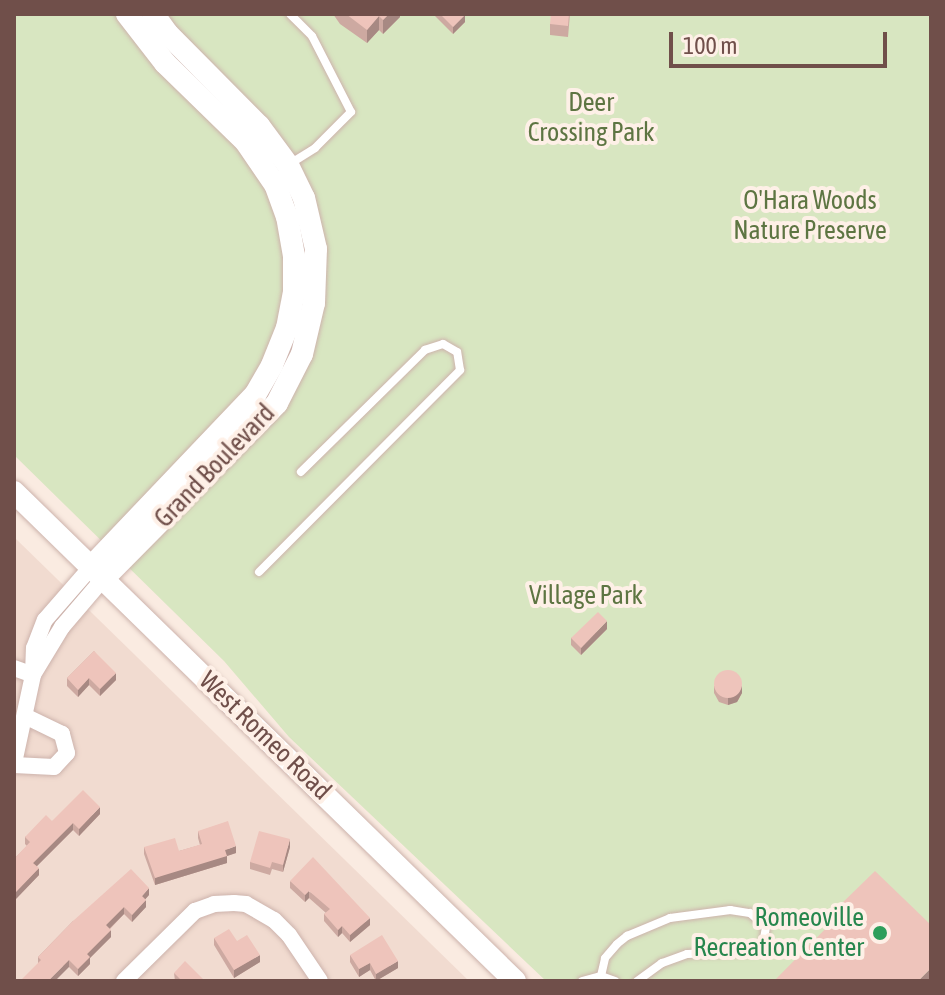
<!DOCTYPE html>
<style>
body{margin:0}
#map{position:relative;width:945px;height:995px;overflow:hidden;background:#faebe1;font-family:"Asap Condensed",sans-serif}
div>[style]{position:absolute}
.residential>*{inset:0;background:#f1dbd0}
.green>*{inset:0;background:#d8e6c1}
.roads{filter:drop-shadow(0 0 2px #cdb3ac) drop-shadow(0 0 2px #cdb3ac)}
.lane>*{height:8px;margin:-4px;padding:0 4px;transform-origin:4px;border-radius:4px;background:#fff}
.street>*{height:16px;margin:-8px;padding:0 8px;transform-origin:8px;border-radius:8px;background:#fff}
.secondary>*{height:22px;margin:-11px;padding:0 11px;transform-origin:11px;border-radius:11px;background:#fff}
.wall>*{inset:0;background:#cda9a1}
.shaded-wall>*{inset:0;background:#a78983}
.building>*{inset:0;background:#eec4bb}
.round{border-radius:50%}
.dots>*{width:22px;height:22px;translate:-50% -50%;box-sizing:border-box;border:4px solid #fef0e7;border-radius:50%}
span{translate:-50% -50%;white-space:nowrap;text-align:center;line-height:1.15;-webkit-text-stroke:8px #fef0e7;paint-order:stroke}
.park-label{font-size:26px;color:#5d7542}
.street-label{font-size:26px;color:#704f4a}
.leisure-label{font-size:26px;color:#27864d}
.right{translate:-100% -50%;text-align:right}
.frame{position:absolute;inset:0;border:16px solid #704f4a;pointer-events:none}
.scale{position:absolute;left:669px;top:32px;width:218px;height:36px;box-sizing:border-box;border:4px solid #704f4a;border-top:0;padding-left:10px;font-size:24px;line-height:28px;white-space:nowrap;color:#704f4a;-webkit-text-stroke:6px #fef0e7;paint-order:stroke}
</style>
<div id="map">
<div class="residential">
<div style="clip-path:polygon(14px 537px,94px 615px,469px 981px,14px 981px)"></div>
</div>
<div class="green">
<div style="clip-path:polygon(14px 14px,931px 14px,931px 981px,546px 981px,289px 737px,224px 661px,14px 455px)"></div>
</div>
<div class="roads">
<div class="lane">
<div style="left:288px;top:165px;width:32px;rotate:-32deg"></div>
<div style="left:315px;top:148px;width:51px;rotate:-45deg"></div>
<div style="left:351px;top:112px;width:85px;rotate:-117.2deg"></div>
<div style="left:312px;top:36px;width:31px;rotate:-135deg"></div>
<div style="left:259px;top:572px;width:285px;rotate:-45.1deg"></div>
<div style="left:460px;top:370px;width:18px;rotate:-99deg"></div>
<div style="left:457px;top:352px;width:16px;rotate:-150deg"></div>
<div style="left:443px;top:344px;width:19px;rotate:162deg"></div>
<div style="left:425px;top:350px;width:174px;rotate:135.5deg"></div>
<div style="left:601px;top:976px;width:18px;rotate:-77deg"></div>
<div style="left:605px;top:958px;width:18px;rotate:-49deg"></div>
<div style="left:617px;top:944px;width:13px;rotate:-39deg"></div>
<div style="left:627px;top:936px;width:47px;rotate:-22.7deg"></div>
<div style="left:670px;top:918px;width:61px;rotate:-7.6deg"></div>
<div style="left:730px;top:910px;width:20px;rotate:9deg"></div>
<div style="left:750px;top:913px;width:21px;rotate:41deg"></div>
<div style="left:766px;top:927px;width:17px;rotate:100deg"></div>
<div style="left:763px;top:944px;width:11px;rotate:142deg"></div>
<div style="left:754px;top:951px;width:67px;rotate:177.4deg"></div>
<div style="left:687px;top:954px;width:27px;rotate:160deg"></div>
<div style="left:662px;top:963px;width:31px;rotate:144deg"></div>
<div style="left:582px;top:981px;width:20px;rotate:-15deg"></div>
<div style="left:601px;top:976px;width:15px;rotate:20deg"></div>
</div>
<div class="street">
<div style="left:14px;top:668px;width:20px;rotate:20deg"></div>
<div style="left:34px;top:673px;width:54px;rotate:-58.7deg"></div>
<div style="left:62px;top:627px;width:63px;rotate:-49.5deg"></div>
<div style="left:14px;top:763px;width:90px;rotate:-77.8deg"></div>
<div style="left:33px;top:675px;width:27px;rotate:-88deg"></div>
<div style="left:34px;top:648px;width:30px;rotate:-69deg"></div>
<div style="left:45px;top:620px;width:70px;rotate:-49deg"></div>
<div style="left:14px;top:765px;width:40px;rotate:2.9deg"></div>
<div style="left:54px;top:767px;width:19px;rotate:-47deg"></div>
<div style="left:67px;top:753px;width:20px;rotate:-105deg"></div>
<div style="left:62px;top:734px;width:41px;rotate:-154.1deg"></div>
<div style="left:124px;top:981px;width:100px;rotate:-44.6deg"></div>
<div style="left:195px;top:911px;width:20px;rotate:-20deg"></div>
<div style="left:214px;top:904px;width:20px;rotate:-3deg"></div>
<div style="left:234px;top:903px;width:12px;rotate:5deg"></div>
<div style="left:246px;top:904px;width:32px;rotate:30deg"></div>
<div style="left:274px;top:920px;width:21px;rotate:45deg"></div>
<div style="left:289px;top:935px;width:55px;rotate:56deg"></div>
</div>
<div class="secondary">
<div style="left:14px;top:492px;width:700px;rotate:44.31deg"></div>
<div style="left:91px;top:567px;width:238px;rotate:-46.4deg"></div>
<div style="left:255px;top:395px;width:34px;rotate:-60deg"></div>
<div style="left:272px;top:365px;width:40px;rotate:-68deg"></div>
<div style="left:287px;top:328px;width:36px;rotate:-79deg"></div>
<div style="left:294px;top:293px;width:37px;rotate:-90deg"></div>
<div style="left:294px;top:256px;width:40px;rotate:-100deg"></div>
<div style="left:287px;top:217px;width:33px;rotate:-110deg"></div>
<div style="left:276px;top:186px;width:53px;rotate:-124.3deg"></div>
<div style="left:246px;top:142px;width:113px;rotate:-135.7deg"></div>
<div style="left:165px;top:63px;width:62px;rotate:-127.8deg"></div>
<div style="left:103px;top:579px;width:247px;rotate:-45.3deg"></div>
<div style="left:277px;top:403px;width:55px;rotate:-63deg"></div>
<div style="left:302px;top:354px;width:52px;rotate:-76.8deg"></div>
<div style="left:314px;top:303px;width:54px;rotate:-87.9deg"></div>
<div style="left:316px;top:249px;width:52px;rotate:-103.2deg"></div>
<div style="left:304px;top:198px;width:37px;rotate:-116deg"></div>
<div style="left:288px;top:165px;width:49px;rotate:-126.6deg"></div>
<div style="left:259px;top:126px;width:131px;rotate:-134.7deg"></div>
<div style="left:167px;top:33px;width:24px;rotate:-126deg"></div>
</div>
</div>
<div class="wall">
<div style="clip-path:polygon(333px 14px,400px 14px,400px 17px,383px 34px,379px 30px,367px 43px,340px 24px)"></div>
<div style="clip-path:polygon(433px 14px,464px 14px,465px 22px,453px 34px)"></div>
<div style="clip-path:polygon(570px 14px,568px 37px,550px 35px,550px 24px)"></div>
<div style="clip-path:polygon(607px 629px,581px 655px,571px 645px,571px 638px)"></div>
<div style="clip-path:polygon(94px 651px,116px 680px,100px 696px,89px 685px,78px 697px,67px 686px,67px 678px)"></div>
<div style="clip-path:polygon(714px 686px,742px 693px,737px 702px,728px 705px,719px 702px,714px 693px)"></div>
<div style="clip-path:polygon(100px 814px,79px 836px,73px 830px,37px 866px,39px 875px,14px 901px,14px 859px,27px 846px,25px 844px,25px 837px,52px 821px)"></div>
<div style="clip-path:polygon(198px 831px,236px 853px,227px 856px,227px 863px,155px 885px,144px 854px,144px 847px,179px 851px,200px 845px,198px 838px)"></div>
<div style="clip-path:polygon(290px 847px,283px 872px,272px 869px,270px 875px,250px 869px,250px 862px)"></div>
<div style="clip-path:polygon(290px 881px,370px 925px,350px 942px,342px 933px,338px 937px,324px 921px,324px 914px,326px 913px,309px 898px,305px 902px,290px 888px)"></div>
<div style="clip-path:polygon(149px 895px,145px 899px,146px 907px,132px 922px,124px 914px,110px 929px,111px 937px,90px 958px,90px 964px,78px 976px,69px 967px,38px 963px,38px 957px,73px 921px)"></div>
<div style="clip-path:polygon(214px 938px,237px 941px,260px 962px,234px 978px,214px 945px)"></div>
<div style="clip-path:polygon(350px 955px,398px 968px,376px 981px,370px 970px,359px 977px,350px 962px)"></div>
<div style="clip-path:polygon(174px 973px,205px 981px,175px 981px)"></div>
</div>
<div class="shaded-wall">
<div style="clip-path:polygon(389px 14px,400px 14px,400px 17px,383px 34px,383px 20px)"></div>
<div style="clip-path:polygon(465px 15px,465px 22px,453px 34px,453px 27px)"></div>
<div style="clip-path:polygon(379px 16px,379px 30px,367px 43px,367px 30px)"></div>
<div style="clip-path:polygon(607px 621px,607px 629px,581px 655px,581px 648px)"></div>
<div style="clip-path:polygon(116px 673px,116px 680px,100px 696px,100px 689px)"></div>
<div style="clip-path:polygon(89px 678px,89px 685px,78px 697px,78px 690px)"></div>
<div style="clip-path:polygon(742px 686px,742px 693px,737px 702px,728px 705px,728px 698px)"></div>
<div style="clip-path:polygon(100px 807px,100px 814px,79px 836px,79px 829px)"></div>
<div style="clip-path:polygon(73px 823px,73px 830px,33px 870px,33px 863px)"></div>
<div style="clip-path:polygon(290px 839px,290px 847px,283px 872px,283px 865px)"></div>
<div style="clip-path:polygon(236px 846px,236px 853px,227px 856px,227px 863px,155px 885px,155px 878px)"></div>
<div style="clip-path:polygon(39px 868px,39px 875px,14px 901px,14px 894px)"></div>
<div style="clip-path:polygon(149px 888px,149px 895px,142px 903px,142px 896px)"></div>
<div style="clip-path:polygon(309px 891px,309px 898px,305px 902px,305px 895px)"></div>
<div style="clip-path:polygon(146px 900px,146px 907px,132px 922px,132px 915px)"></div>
<div style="clip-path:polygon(124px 907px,124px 914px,106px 932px,106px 925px)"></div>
<div style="clip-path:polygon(370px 918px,370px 925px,350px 942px,350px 935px)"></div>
<div style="clip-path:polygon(342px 926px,342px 933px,338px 937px,338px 930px)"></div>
<div style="clip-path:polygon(111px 930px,111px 937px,90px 958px,90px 964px,78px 976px,78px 969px,87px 954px)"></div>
<div style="clip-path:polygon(260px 955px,260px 962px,234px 978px,234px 970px)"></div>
<div style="clip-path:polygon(69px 960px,69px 967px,55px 981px,48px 981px)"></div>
<div style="clip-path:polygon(398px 961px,398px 968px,376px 981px,376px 974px)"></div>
<div style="clip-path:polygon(370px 963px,370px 970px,359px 977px,359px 969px)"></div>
<div style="clip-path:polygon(931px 968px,931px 981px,918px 981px)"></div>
</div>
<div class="building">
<div style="clip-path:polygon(346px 14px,389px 14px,383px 20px,379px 16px,367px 30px)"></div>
<div style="clip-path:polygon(440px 14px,464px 14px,465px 15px,453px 27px)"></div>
<div style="clip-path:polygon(551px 14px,569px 14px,568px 26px,550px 24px)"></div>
<div style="clip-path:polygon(598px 612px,607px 621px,581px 648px,571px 638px)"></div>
<div style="clip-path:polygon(94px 651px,116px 673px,100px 689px,89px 678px,78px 690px,67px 678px)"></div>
<div class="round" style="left:714px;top:670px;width:28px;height:28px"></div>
<div style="clip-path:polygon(83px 790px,100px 807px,79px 829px,73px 823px,33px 863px,39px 868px,14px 894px,14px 859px,30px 842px,25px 837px,46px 815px,52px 821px)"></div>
<div style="clip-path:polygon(228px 821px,236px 846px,225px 850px,227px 856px,155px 878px,144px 847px,175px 838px,179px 851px,202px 844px,198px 831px)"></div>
<div style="clip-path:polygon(259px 831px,290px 839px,283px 865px,272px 862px,270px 868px,250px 862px)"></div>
<div style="clip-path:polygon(313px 857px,370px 918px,350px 935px,342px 926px,338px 930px,324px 914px,330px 909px,309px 891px,305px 895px,290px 881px)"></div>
<div style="clip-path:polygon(131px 869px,149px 888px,142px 896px,146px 900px,132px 915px,124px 907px,106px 925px,111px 930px,87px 954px,90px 957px,78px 969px,69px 960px,48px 981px,20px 981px,41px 960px,38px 957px,73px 921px)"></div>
<div style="clip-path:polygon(875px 871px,931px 925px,931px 968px,918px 981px,774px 981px,842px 912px,837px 908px)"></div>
<div style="clip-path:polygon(229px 929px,237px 941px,247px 935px,260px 955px,234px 970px,214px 938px)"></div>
<div style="clip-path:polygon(382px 935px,398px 961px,376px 974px,370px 963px,359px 969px,350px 955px)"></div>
<div style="clip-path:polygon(185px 961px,205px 981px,182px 981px,174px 973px)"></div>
</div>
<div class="dots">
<div style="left:880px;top:933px;background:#2e9e5b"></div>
</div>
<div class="park-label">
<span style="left:591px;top:118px">Deer<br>Crossing Park</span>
<span style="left:810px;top:216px">O'Hara Woods<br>Nature Preserve</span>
<span style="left:586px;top:596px">Village Park</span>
</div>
<div class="street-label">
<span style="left:215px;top:466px;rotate:-46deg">Grand Boulevard</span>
<span style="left:265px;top:736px;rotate:44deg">West Romeo Road</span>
</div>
<div class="leisure-label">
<span class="right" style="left:864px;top:933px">Romeoville<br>Recreation Center</span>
</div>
<div class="frame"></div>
<div class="scale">100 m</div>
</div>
